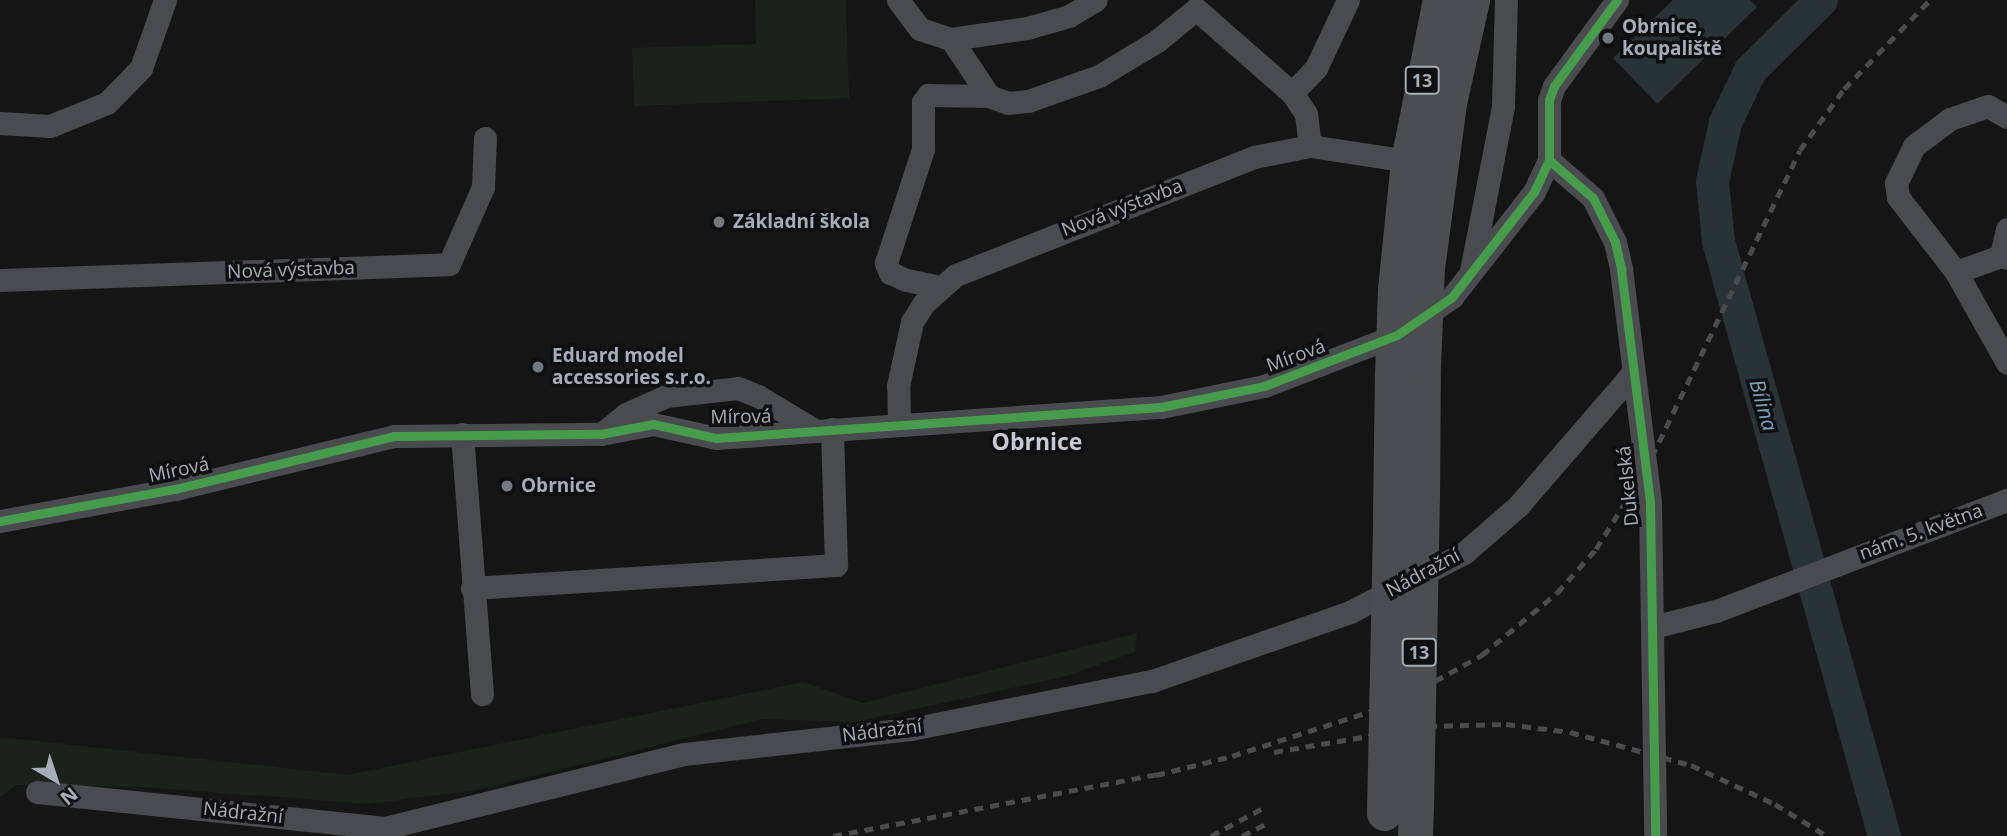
<!DOCTYPE html>
<meta charset="utf-8">
<style>
body{margin:0}
#map{position:relative;width:2007px;height:836px;overflow:hidden;background:#151515;font-family:"Open Sans",sans-serif}
div>[style]{position:absolute}
.green>*{inset:0;background:#1b221b}
.water>*{inset:0;background:#283237}
.river>*{height:33px;margin:-16.5px;padding:0 16.5px;transform-origin:16.5px;border-radius:16.5px;background:#283237}
.minor>*{height:23px;margin:-11.5px;padding:0 11.5px;transform-origin:11.5px;border-radius:11.5px;background:#494b4e}
.highway>*{height:35px;margin:-17.5px;padding:0 17.5px;transform-origin:17.5px;border-radius:17.5px;background:#4c4d50}
.rail>*{height:5px;margin-top:-2.5px;transform-origin:0;background:repeating-linear-gradient(90deg,#494b4d 0 9px,transparent 0 16px)}
.highway-bridge>*{height:35px;margin:-17.5px;padding:0 17.5px;transform-origin:17.5px;border-radius:17.5px;background:#4c4d50}
.cycleway>*{height:9px;margin:-4.5px;padding:0 4.5px;transform-origin:4.5px;border-radius:4.5px;background:#469c4c}
.dots>*{width:19px;height:19px;translate:-50% -50%;box-sizing:border-box;border:4px solid #0f0f11;border-radius:50%}
span{translate:-50% -50%;white-space:nowrap;text-align:center;line-height:1.15;-webkit-text-stroke:7px #0f0f11;paint-order:stroke}
.shield-label span{padding:2px 5px;background:#0f0f11;border:2px solid;border-radius:5px;-webkit-text-stroke-width:0}
.shield-label{font-size:18px;color:#a5adb7;font-weight:700}
.poi-label{font-size:19px;color:#a5adb7;font-weight:700}
.left{translate:0 -50%;text-align:left}
.street-label{font-size:19px;color:#a5adb7}
.water-label{font-size:21px;color:#7b9fb4;font-style:italic}
.quarter-label{font-size:23px;color:#c6cbd3;font-weight:700}
.north{position:absolute;left:21px;top:745px;width:70px;height:70px;-webkit-text-stroke:5px #0f0f11;paint-order:stroke;rotate:141deg;font-size:19px;font-weight:700;line-height:28px;text-align:center;color:#a5adb7}
.north::after{content:'';display:block;margin:auto;width:24px;height:32px;background:#a5adb7;clip-path:polygon(50% 0,100% 100%,50% 72%,0 100%)}
</style>
<div id="map">
<div class="green">
<div style="clip-path:polygon(755px 0,846px 0,849px 98px,634px 106px,632px 48px,756px 44px)"></div>
<div style="clip-path:polygon(1137px 633px,1135px 652px,1063px 677px,855px 722px,762px 719px,477px 790px,368px 804px,144px 787px,17px 785px,0 797px,0 737px,347px 775px,803px 682px,863px 703px)"></div>
</div>
<div class="water">
<div style="clip-path:polygon(1673px 0,1750px 0,1757px 7px,1657px 104px,1613px 58px)"></div>
</div>
<div class="river">
<div style="left:1821px;top:0;width:100px;rotate:135.4deg"></div>
<div style="left:1750px;top:70px;width:58px;rotate:115.7deg"></div>
<div style="left:1725px;top:122px;width:60px;rotate:102.4deg"></div>
<div style="left:1712px;top:181px;width:60px;rotate:84.3deg"></div>
<div style="left:1718px;top:241px;width:618px;rotate:74.41deg"></div>
</div>
<div class="minor">
<div style="left:898px;top:0;width:36px;rotate:53deg"></div>
<div style="left:920px;top:29px;width:33px;rotate:18deg"></div>
<div style="left:951px;top:39px;width:69px;rotate:56.3deg"></div>
<div style="left:989px;top:96px;width:20px;rotate:20deg"></div>
<div style="left:1008px;top:103px;width:20px;rotate:-6deg"></div>
<div style="left:1028px;top:101px;width:75px;rotate:-19.4deg"></div>
<div style="left:1099px;top:76px;width:68px;rotate:-31.1deg"></div>
<div style="left:1157px;top:41px;width:50px;rotate:-39.4deg"></div>
<div style="left:1196px;top:9px;width:128px;rotate:41.2deg"></div>
<div style="left:1292px;top:93px;width:25px;rotate:56deg"></div>
<div style="left:1306px;top:114px;width:32px;rotate:83deg"></div>
<div style="left:951px;top:39px;width:77px;rotate:-8.2deg"></div>
<div style="left:1027px;top:28px;width:44px;rotate:-15.9deg"></div>
<div style="left:1069px;top:16px;width:31px;rotate:-31deg"></div>
<div style="left:1292px;top:93px;width:35px;rotate:-46deg"></div>
<div style="left:1316px;top:68px;width:75px;rotate:-64.8deg"></div>
<div style="left:2007px;top:117px;width:22px;rotate:-150deg"></div>
<div style="left:1988px;top:106px;width:40px;rotate:161.1deg"></div>
<div style="left:1950px;top:119px;width:45px;rotate:143.1deg"></div>
<div style="left:1914px;top:146px;width:41px;rotate:115.9deg"></div>
<div style="left:1896px;top:183px;width:14px;rotate:82deg"></div>
<div style="left:1898px;top:197px;width:95px;rotate:52.3deg"></div>
<div style="left:1956px;top:272px;width:104px;rotate:60.7deg"></div>
<div style="left:0;top:123px;width:50px;rotate:3.4deg"></div>
<div style="left:50px;top:126px;width:61px;rotate:-22deg"></div>
<div style="left:107px;top:103px;width:49px;rotate:-45.8deg"></div>
<div style="left:141px;top:68px;width:72px;rotate:-70.6deg"></div>
<div style="left:1549px;top:160px;width:58px;rotate:40.8deg"></div>
<div style="left:1593px;top:198px;width:49px;rotate:63.4deg"></div>
<div style="left:1615px;top:242px;width:28px;rotate:77deg"></div>
<div style="left:1621px;top:269px;width:235px;rotate:82.9deg"></div>
<div style="left:1650px;top:502px;width:334px;rotate:89.1deg"></div>
<div style="left:2007px;top:229px;width:28px;rotate:103deg"></div>
<div style="left:2001px;top:256px;width:6px;rotate:18deg"></div>
<div style="left:1471px;top:271px;width:168px;rotate:-79deg"></div>
<div style="left:1503px;top:106px;width:106px;rotate:-88.4deg"></div>
<div style="left:1956px;top:272px;width:48px;rotate:-19.6deg"></div>
<div style="left:0;top:280px;width:449px;rotate:-2deg"></div>
<div style="left:449px;top:264px;width:84px;rotate:-66.2deg"></div>
<div style="left:483px;top:187px;width:49px;rotate:-87.7deg"></div>
<div style="left:940px;top:287px;width:35px;rotate:-168deg"></div>
<div style="left:906px;top:280px;width:17px;rotate:-156deg"></div>
<div style="left:890px;top:273px;width:11px;rotate:-112deg"></div>
<div style="left:886px;top:263px;width:120px;rotate:-72deg"></div>
<div style="left:923px;top:149px;width:47px;rotate:-90deg"></div>
<div style="left:923px;top:102px;width:9px;rotate:-54deg"></div>
<div style="left:928px;top:95px;width:61px;rotate:0.9deg"></div>
<div style="left:899px;top:425px;width:39px;rotate:-91deg"></div>
<div style="left:898px;top:386px;width:66px;rotate:-77.7deg"></div>
<div style="left:912px;top:322px;width:22px;rotate:-58deg"></div>
<div style="left:924px;top:303px;width:43px;rotate:-41.2deg"></div>
<div style="left:956px;top:275px;width:321px;rotate:-21.6deg"></div>
<div style="left:1254px;top:157px;width:57px;rotate:-11.1deg"></div>
<div style="left:1310px;top:146px;width:99px;rotate:8.7deg"></div>
<div style="left:604px;top:432px;width:28px;rotate:-39deg"></div>
<div style="left:626px;top:414px;width:44px;rotate:-24.2deg"></div>
<div style="left:666px;top:396px;width:72px;rotate:-6.3deg"></div>
<div style="left:738px;top:388px;width:22px;rotate:22deg"></div>
<div style="left:758px;top:396px;width:68px;rotate:31.1deg"></div>
<div style="left:462px;top:434px;width:261px;rotate:85.6deg"></div>
<div style="left:0;top:521px;width:178px;rotate:-10.4deg"></div>
<div style="left:175px;top:489px;width:225px;rotate:-13.6deg"></div>
<div style="left:394px;top:436px;width:207px;rotate:-0.6deg"></div>
<div style="left:601px;top:434px;width:53px;rotate:-10.9deg"></div>
<div style="left:653px;top:424px;width:65px;rotate:12.5deg"></div>
<div style="left:716px;top:438px;width:446px;rotate:-4deg"></div>
<div style="left:1161px;top:407px;width:105px;rotate:-11.5deg"></div>
<div style="left:1264px;top:386px;width:142px;rotate:-21deg"></div>
<div style="left:1397px;top:335px;width:67px;rotate:-34.6deg"></div>
<div style="left:1452px;top:297px;width:133px;rotate:-52deg"></div>
<div style="left:1534px;top:192px;width:35px;rotate:-65deg"></div>
<div style="left:1549px;top:160px;width:60px;rotate:-90deg"></div>
<div style="left:1549px;top:100px;width:15px;rotate:-70deg"></div>
<div style="left:1554px;top:86px;width:107px;rotate:-53.8deg"></div>
<div style="left:472px;top:588px;width:365px;rotate:-3.6deg"></div>
<div style="left:836px;top:565px;width:136px;rotate:-91.7deg"></div>
<div style="left:1653px;top:627px;width:65px;rotate:-14.3deg"></div>
<div style="left:1716px;top:611px;width:311px;rotate:-20.9deg"></div>
<div style="left:37px;top:792px;width:350px;rotate:5.9deg"></div>
<div style="left:385px;top:828px;width:308px;rotate:-13.9deg"></div>
<div style="left:684px;top:754px;width:228px;rotate:-6.3deg"></div>
<div style="left:911px;top:729px;width:246px;rotate:-11.3deg"></div>
<div style="left:1152px;top:681px;width:210px;rotate:-19.2deg"></div>
<div style="left:1350px;top:612px;width:128px;rotate:-27.4deg"></div>
<div style="left:1464px;top:553px;width:72px;rotate:-41deg"></div>
<div style="left:1518px;top:506px;width:174px;rotate:-49.2deg"></div>
</div>
<div class="highway">
<div style="left:1427px;top:268px;width:166px;rotate:-82.4deg"></div>
<div style="left:1449px;top:103px;width:106px;rotate:-77.4deg"></div>
<div style="left:1395px;top:289px;width:129px;rotate:-84.2deg"></div>
<div style="left:1408px;top:161px;width:164px;rotate:-78.8deg"></div>
<div style="left:1422px;top:497px;width:131px;rotate:-89.6deg"></div>
<div style="left:1390px;top:515px;width:140px;rotate:-89.2deg"></div>
<div style="left:1415px;top:836px;width:29px;rotate:-88deg"></div>
</div>
<div class="rail">
<div style="left:1274px;top:752px;width:156px;rotate:-9.6deg"></div>
<div style="left:1428px;top:726px;width:78px;rotate:-1.5deg"></div>
<div style="left:1506px;top:724px;width:64px;rotate:7.1deg"></div>
<div style="left:1570px;top:732px;width:125px;rotate:15.3deg"></div>
<div style="left:1691px;top:765px;width:93px;rotate:24.9deg"></div>
<div style="left:1775px;top:804px;width:61px;rotate:31.6deg"></div>
<div style="left:1156px;top:775px;width:78px;rotate:-14deg"></div>
<div style="left:1232px;top:756px;width:169px;rotate:-17.9deg"></div>
<div style="left:1393px;top:704px;width:102px;rotate:-28.8deg"></div>
<div style="left:1482px;top:655px;width:97px;rotate:-39.6deg"></div>
<div style="left:1557px;top:593px;width:59px;rotate:-48.4deg"></div>
<div style="left:1596px;top:549px;width:92px;rotate:-57.9deg"></div>
<div style="left:1645px;top:471px;width:356px;rotate:-64.2deg"></div>
<div style="left:1800px;top:150px;width:75px;rotate:-54.2deg"></div>
<div style="left:1844px;top:89px;width:124px;rotate:-46deg"></div>
<div style="left:833px;top:836px;width:337px;rotate:-10.8deg"></div>
<div style="left:1211px;top:836px;width:59px;rotate:-28.3deg"></div>
<div style="left:1242px;top:836px;width:30px;rotate:-27deg"></div>
</div>
<div class="highway-bridge">
<div style="left:1423px;top:366px;width:98px;rotate:-87.7deg"></div>
<div style="left:1392px;top:375px;width:86px;rotate:-88deg"></div>
<div style="left:1416px;top:807px;width:310px;rotate:-88.9deg"></div>
<div style="left:1384px;top:813px;width:298px;rotate:-88.8deg"></div>
</div>
<div class="cycleway">
<div style="left:1549px;top:160px;width:58px;rotate:40.8deg"></div>
<div style="left:1593px;top:198px;width:49px;rotate:63.4deg"></div>
<div style="left:1615px;top:242px;width:28px;rotate:77deg"></div>
<div style="left:1621px;top:269px;width:235px;rotate:82.9deg"></div>
<div style="left:1650px;top:502px;width:334px;rotate:89.1deg"></div>
<div style="left:0;top:521px;width:178px;rotate:-10.4deg"></div>
<div style="left:175px;top:489px;width:225px;rotate:-13.6deg"></div>
<div style="left:394px;top:436px;width:207px;rotate:-0.6deg"></div>
<div style="left:601px;top:434px;width:53px;rotate:-10.9deg"></div>
<div style="left:653px;top:424px;width:65px;rotate:12.5deg"></div>
<div style="left:716px;top:438px;width:446px;rotate:-4deg"></div>
<div style="left:1161px;top:407px;width:105px;rotate:-11.5deg"></div>
<div style="left:1264px;top:386px;width:142px;rotate:-21deg"></div>
<div style="left:1397px;top:335px;width:67px;rotate:-34.6deg"></div>
<div style="left:1452px;top:297px;width:133px;rotate:-52deg"></div>
<div style="left:1534px;top:192px;width:35px;rotate:-65deg"></div>
<div style="left:1549px;top:160px;width:60px;rotate:-90deg"></div>
<div style="left:1549px;top:100px;width:15px;rotate:-70deg"></div>
<div style="left:1554px;top:86px;width:107px;rotate:-53.8deg"></div>
</div>
<div class="dots">
<div style="left:1608px;top:38px;background:#73787e"></div>
<div style="left:719px;top:222px;background:#73787e"></div>
<div style="left:538px;top:367px;background:#73787e"></div>
<div style="left:507px;top:486px;background:#73787e"></div>
</div>
<div class="shield-label">
<span style="left:1422px;top:80px">13</span>
<span style="left:1419px;top:652px">13</span>
</div>
<div class="poi-label">
<span class="left" style="left:1622px;top:38px">Obrnice,<br>koupaliště</span>
<span class="left" style="left:733px;top:222px">Základní škola</span>
<span class="left" style="left:552px;top:367px">Eduard model<br>accessories s.r.o.</span>
<span class="left" style="left:521px;top:486px">Obrnice</span>
</div>
<div class="street-label">
<span style="left:1122px;top:208px;rotate:-21deg">Nová výstavba</span>
<span style="left:291px;top:270px;rotate:-2deg">Nová výstavba</span>
<span style="left:1296px;top:356px;rotate:-20deg">Mírová</span>
<span style="left:741px;top:417px;rotate:-1deg">Mírová</span>
<span style="left:179px;top:470px;rotate:-12deg">Mírová</span>
<span style="left:1628px;top:486px;rotate:-96deg">Dukelská</span>
<span style="left:1921px;top:532px;rotate:-20deg">nám. 5. května</span>
<span style="left:1423px;top:573px;rotate:-28deg">Nádražní</span>
<span style="left:882px;top:731px;rotate:-7deg">Nádražní</span>
<span style="left:243px;top:813px;rotate:6deg">Nádražní</span>
</div>
<div class="water-label">
<span style="left:1764px;top:405px;rotate:74deg">Bílina</span>
</div>
<div class="quarter-label">
<span style="left:1037px;top:441px">Obrnice</span>
</div>
<div class="north">N</div>
</div>
